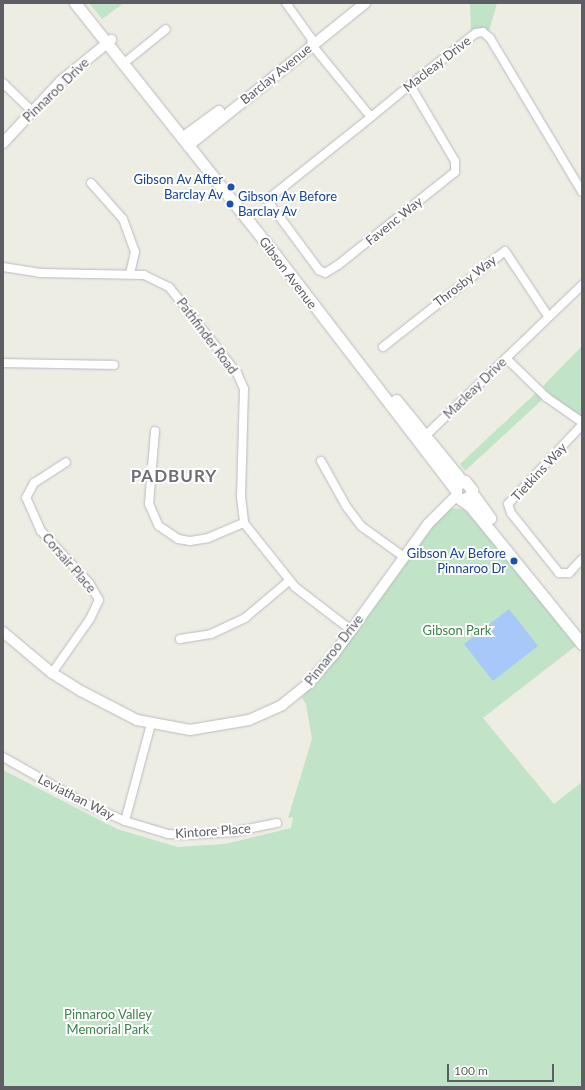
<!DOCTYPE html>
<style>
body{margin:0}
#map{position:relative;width:585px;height:1090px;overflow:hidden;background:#edede4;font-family:Lato,sans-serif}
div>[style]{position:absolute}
.green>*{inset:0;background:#c1e3c7}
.water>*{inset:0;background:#a7c8f9}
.roads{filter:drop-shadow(0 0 1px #b9babf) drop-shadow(0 0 1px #b9babf)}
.minor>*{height:8px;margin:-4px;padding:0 4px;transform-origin:4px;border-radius:4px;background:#fff}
.tertiary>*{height:10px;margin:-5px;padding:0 5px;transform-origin:5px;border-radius:5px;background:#fff}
.secondary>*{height:11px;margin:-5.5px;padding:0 5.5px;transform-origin:5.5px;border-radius:5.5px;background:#fff}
.dots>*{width:11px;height:11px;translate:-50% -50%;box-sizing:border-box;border:2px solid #fff;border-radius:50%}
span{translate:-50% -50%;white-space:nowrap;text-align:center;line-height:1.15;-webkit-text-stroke:4px #fff;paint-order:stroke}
.street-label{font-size:13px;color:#5c5e63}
.transit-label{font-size:13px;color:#164399}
.right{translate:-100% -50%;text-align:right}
.left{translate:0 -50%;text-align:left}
.park-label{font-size:13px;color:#3b834a}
.district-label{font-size:17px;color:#6d6f75;font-weight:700;letter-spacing:1px}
.frame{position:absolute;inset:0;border:4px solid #5c5e63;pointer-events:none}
.scale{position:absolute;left:447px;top:1064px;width:107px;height:18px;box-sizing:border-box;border:2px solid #5c5e63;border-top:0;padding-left:5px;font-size:12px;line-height:14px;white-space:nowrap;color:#5c5e63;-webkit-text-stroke:3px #fff;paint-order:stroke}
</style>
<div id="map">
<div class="green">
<div style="clip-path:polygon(89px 3px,124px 3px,102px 19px)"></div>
<div style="clip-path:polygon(470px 3px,497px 3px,489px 31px,471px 37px)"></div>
<div style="clip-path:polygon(582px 346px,582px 421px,561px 408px,543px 386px)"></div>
<div style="clip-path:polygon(537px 392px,543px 399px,465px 471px,460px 464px)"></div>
<div style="clip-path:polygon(449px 508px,464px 509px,581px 642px,483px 718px,554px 804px,582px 782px,582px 1087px,3px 1087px,3px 770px,117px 829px,178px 847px,225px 844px,291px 828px,293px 817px,288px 818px,312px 739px,306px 704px,302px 698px,419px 542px)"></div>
</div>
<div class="water">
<div style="clip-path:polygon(509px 609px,538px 646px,493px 681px,464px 644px)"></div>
</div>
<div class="roads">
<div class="minor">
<div style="left:286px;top:3px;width:43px;rotate:54.5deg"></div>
<div style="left:311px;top:38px;width:7px;rotate:82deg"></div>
<div style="left:312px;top:45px;width:93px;rotate:50.7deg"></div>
<div style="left:123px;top:64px;width:55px;rotate:-39.1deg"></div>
<div style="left:3px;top:83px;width:40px;rotate:44deg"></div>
<div style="left:410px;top:85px;width:88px;rotate:59.4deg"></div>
<div style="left:455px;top:161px;width:11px;rotate:90deg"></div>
<div style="left:455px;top:172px;width:149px;rotate:141.5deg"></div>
<div style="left:338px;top:265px;width:15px;rotate:148deg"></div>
<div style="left:325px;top:273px;width:7px;rotate:-153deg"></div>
<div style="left:319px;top:270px;width:87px;rotate:-126.6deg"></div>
<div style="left:267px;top:200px;width:133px;rotate:-38.6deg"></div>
<div style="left:371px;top:117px;width:50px;rotate:-39.4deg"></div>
<div style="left:410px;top:85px;width:74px;rotate:-38.4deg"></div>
<div style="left:468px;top:39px;width:10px;rotate:-37deg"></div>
<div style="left:476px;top:33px;width:7px;rotate:-8deg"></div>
<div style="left:483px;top:32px;width:9px;rotate:41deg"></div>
<div style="left:490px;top:38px;width:179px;rotate:59.1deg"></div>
<div style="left:91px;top:183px;width:48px;rotate:48.4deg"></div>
<div style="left:123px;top:219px;width:35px;rotate:70deg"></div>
<div style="left:135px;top:252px;width:23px;rotate:103deg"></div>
<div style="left:3px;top:267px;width:36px;rotate:9deg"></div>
<div style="left:39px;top:273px;width:105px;rotate:1.1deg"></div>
<div style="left:144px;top:275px;width:28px;rotate:26deg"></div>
<div style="left:169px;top:287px;width:110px;rotate:51.7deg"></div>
<div style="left:237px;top:373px;width:17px;rotate:66deg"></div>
<div style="left:244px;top:389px;width:108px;rotate:91.6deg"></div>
<div style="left:241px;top:497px;width:26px;rotate:83deg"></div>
<div style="left:244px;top:523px;width:82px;rotate:51.4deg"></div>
<div style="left:295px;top:587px;width:71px;rotate:37.5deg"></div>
<div style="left:383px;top:347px;width:155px;rotate:-38.2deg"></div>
<div style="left:505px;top:251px;width:78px;rotate:56.5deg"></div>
<div style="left:506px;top:358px;width:56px;rotate:44.3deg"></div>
<div style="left:546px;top:397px;width:44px;rotate:34.8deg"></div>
<div style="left:3px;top:363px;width:111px;rotate:1deg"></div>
<div style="left:582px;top:425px;width:108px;rotate:133.1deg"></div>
<div style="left:508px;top:504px;width:9px;rotate:72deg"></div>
<div style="left:511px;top:513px;width:77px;rotate:51.3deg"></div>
<div style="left:559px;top:573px;width:10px"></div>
<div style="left:569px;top:573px;width:19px;rotate:-47deg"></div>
<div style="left:155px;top:431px;width:73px;rotate:94.7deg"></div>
<div style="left:149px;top:504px;width:24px;rotate:66deg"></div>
<div style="left:159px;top:526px;width:23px;rotate:34deg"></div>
<div style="left:178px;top:539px;width:12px;rotate:9deg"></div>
<div style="left:190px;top:541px;width:18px;rotate:-9deg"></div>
<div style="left:208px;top:538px;width:39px;rotate:-23deg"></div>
<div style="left:422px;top:439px;width:222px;rotate:-43.9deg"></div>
<div style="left:321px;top:461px;width:51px;rotate:60.9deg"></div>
<div style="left:346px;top:506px;width:25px;rotate:53deg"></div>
<div style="left:361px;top:526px;width:53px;rotate:35.8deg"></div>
<div style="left:180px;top:639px;width:31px;rotate:-9deg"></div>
<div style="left:211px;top:634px;width:38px;rotate:-25deg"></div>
<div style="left:245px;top:618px;width:57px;rotate:-40.1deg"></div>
<div style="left:52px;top:673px;width:66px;rotate:-54.9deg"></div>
<div style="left:90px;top:619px;width:21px;rotate:-65deg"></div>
<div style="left:99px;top:600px;width:20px;rotate:-120deg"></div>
<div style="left:89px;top:583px;width:71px;rotate:-132.7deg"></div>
<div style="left:41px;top:531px;width:36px;rotate:-114deg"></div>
<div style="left:26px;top:498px;width:17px;rotate:-62deg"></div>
<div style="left:34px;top:483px;width:38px;rotate:-33deg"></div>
<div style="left:3px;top:757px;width:98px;rotate:29.5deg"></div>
<div style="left:88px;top:805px;width:40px;rotate:23.4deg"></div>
<div style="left:125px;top:821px;width:100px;rotate:-75deg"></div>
<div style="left:125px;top:821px;width:45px;rotate:16.8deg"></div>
<div style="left:168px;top:834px;width:16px;rotate:4deg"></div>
<div style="left:184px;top:835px;width:49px;rotate:-3.5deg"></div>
<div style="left:233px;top:832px;width:45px;rotate:-11.6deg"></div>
</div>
<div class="tertiary">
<div style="left:182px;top:138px;width:46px;rotate:-36.1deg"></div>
<div style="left:3px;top:143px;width:85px;rotate:-46.9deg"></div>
<div style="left:61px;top:81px;width:65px;rotate:-39.4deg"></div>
<div style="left:188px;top:146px;width:228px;rotate:-38.9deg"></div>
<div style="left:3px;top:632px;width:64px;rotate:39.9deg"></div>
<div style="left:52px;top:673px;width:34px;rotate:32deg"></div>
<div style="left:81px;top:691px;width:63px;rotate:27.4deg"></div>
<div style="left:137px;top:720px;width:54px;rotate:10.7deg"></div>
<div style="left:190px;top:730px;width:60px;rotate:-9.6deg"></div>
<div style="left:249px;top:720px;width:36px;rotate:-24deg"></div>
<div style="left:282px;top:705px;width:33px;rotate:-39deg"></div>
<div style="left:308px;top:684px;width:40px;rotate:-49deg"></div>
<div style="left:334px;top:654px;width:160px;rotate:-54.1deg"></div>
<div style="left:428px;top:524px;width:40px;rotate:-45deg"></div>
</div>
<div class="secondary">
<div style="left:75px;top:3px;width:320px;rotate:51.5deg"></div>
<div style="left:274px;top:253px;width:296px;rotate:52.5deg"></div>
<div style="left:396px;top:400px;width:104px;rotate:50.8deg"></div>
<div style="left:472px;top:493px;width:31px;rotate:54deg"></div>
<div style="left:462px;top:500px;width:9px;rotate:-27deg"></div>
<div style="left:470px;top:496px;width:6px;rotate:-72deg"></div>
<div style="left:472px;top:490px;width:11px;rotate:-128deg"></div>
<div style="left:465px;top:481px;width:10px;rotate:156deg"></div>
<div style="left:456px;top:485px;width:11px;rotate:90deg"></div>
<div style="left:456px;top:496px;width:19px;rotate:36deg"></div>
<div style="left:471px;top:507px;width:176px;rotate:51deg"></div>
</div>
</div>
<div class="dots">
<div style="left:231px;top:187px;background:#1a4fb4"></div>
<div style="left:230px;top:204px;background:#1a4fb4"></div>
<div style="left:514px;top:561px;background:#1a4fb4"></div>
</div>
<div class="street-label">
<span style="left:437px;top:64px;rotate:-38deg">Macleay Drive</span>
<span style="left:276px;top:74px;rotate:-39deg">Barclay Avenue</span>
<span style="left:56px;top:90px;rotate:-44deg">Pinnaroo Drive</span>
<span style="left:394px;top:221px;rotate:-39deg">Favenc Way</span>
<span style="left:288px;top:273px;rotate:53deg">Gibson Avenue</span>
<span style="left:465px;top:281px;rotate:-38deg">Throsby Way</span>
<span style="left:207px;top:336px;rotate:53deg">Pathfinder Road</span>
<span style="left:475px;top:388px;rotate:-44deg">Macleay Drive</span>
<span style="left:539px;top:472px;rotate:-47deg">Tietkins Way</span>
<span style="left:69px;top:563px;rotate:49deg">Corsair Place</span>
<span style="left:334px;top:650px;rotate:-52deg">Pinnaroo Drive</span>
<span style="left:76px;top:797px;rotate:27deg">Leviathan Way</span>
<span style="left:213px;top:831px;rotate:-4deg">Kintore Place</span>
</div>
<div class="transit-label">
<span class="right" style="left:223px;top:187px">Gibson Av After<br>Barclay Av</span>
<span class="left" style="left:238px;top:204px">Gibson Av Before<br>Barclay Av</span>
<span class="right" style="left:506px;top:561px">Gibson Av Before<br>Pinnaroo Dr</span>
</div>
<div class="park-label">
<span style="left:457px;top:630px">Gibson Park</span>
<span style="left:108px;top:1022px">Pinnaroo Valley<br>Memorial Park</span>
</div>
<div class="district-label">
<span style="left:174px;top:476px">PADBURY</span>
</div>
<div class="frame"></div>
<div class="scale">100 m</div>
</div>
